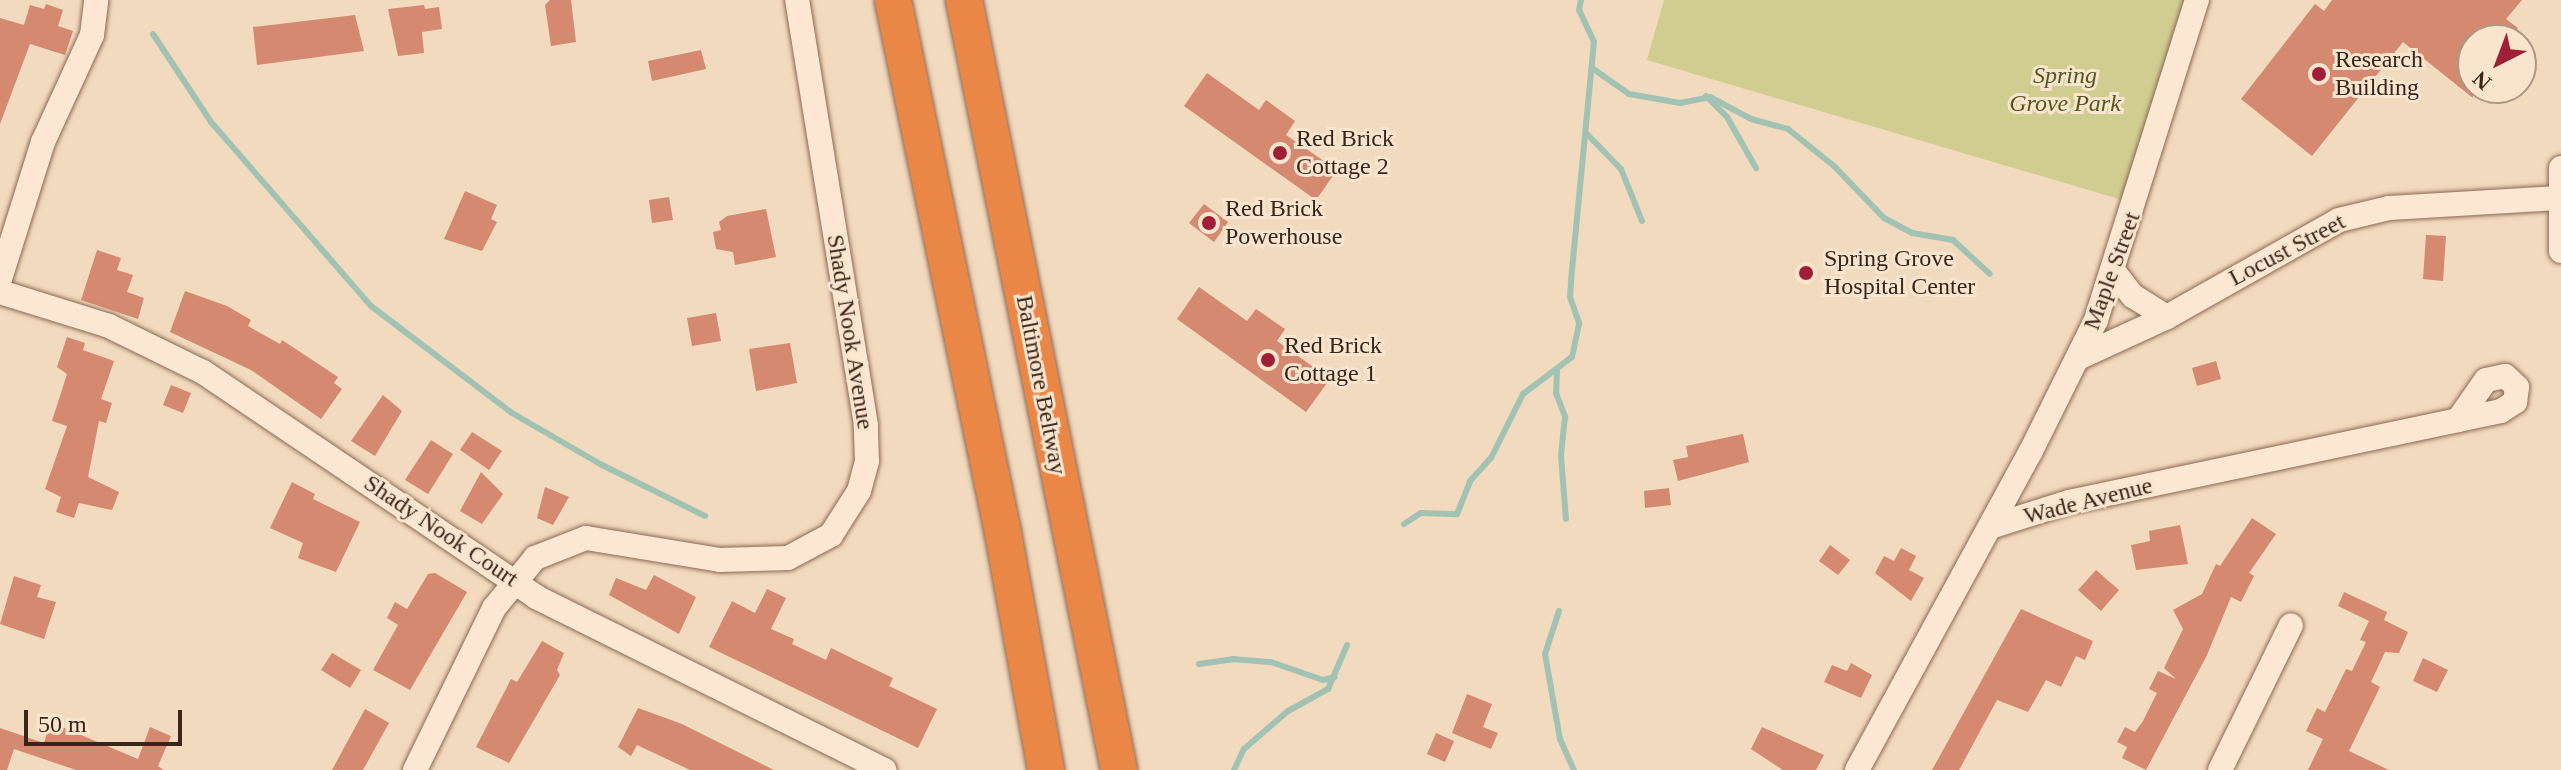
<!DOCTYPE html>
<style>
body{margin:0}
#map{position:relative;width:2561px;height:770px;overflow:hidden;background:#f2dabe;font-family:Georgia,serif}
div>[style]{position:absolute}
.green>*{inset:0;background:#d1cd91}
.stream>*{height:6px;margin:-3px;padding:0 3px;transform-origin:3px;border-radius:3px;background:#a2c3b4}
.building>*{inset:0;background:#d48970}
.roads{filter:drop-shadow(0 0 2px #8c6955) drop-shadow(0 0 2px #8c6955)}
.minor>*{height:24px;margin:-12px;padding:0 12px;transform-origin:12px;border-radius:12px;background:#fce8d2}
.highway>*{height:36px;margin:-18px;padding:0 18px;transform-origin:18px;border-radius:18px;background:#ea8646}
.dots>*{width:22px;height:22px;translate:-50% -50%;box-sizing:border-box;border:4px solid #f9e5ce;border-radius:50%}
span{translate:-50% -50%;white-space:nowrap;text-align:center;line-height:1.15;-webkit-text-stroke:6px #f9e5ce;paint-order:stroke}
.poi-label{font-size:24px;color:#3a251b}
.left{translate:0 -50%;text-align:left}
.park-label{font-size:24px;color:#545820;font-style:italic}
.street-label{font-size:24px;color:#3a251b}
.north{position:absolute;left:2457px;top:24px;width:80px;height:80px;box-sizing:border-box;background:#f9e5ce;border:2px solid #ad9886;border-radius:50%;rotate:222deg;font-size:22px;font-weight:700;line-height:32px;text-align:center;color:#3a251b}
.north::after{content:'';display:block;margin:auto;width:28px;height:36px;background:#a01f36;clip-path:polygon(50% 0,100% 100%,50% 72%,0 100%)}
.scale{position:absolute;left:24px;top:710px;width:158px;height:36px;box-sizing:border-box;border:4px solid #3a251b;border-top:0;padding-left:10px;font-size:24px;line-height:28px;white-space:nowrap;color:#3a251b;-webkit-text-stroke:6px #f9e5ce;paint-order:stroke}
</style>
<div id="map">
<div class="green">
<div style="clip-path:polygon(1664px 0,2185px 0,2126px 201px,1647px 60px)"></div>
</div>
<div class="stream">
<div style="left:153px;top:34px;width:105px;rotate:56.6deg"></div>
<div style="left:211px;top:122px;width:244px;rotate:49deg"></div>
<div style="left:371px;top:306px;width:177px;rotate:37.2deg"></div>
<div style="left:512px;top:413px;width:104px;rotate:30deg"></div>
<div style="left:602px;top:465px;width:115px;rotate:26.3deg"></div>
<div style="left:1592px;top:68px;width:45px;rotate:35.1deg"></div>
<div style="left:1629px;top:94px;width:52px;rotate:10deg"></div>
<div style="left:1680px;top:103px;width:31px;rotate:-11deg"></div>
<div style="left:1710px;top:97px;width:47px;rotate:28.2deg"></div>
<div style="left:1751px;top:119px;width:38px;rotate:15deg"></div>
<div style="left:1788px;top:129px;width:59px;rotate:38.8deg"></div>
<div style="left:1834px;top:166px;width:72px;rotate:46.1deg"></div>
<div style="left:1884px;top:218px;width:32px;rotate:28deg"></div>
<div style="left:1912px;top:233px;width:42px;rotate:9.7deg"></div>
<div style="left:1953px;top:240px;width:50px;rotate:42.6deg"></div>
<div style="left:1706px;top:96px;width:30px;rotate:45deg"></div>
<div style="left:1727px;top:117px;width:59px;rotate:60.4deg"></div>
<div style="left:1588px;top:135px;width:47px;rotate:45.9deg"></div>
<div style="left:1621px;top:169px;width:56px;rotate:68deg"></div>
<div style="left:1557px;top:370px;width:23px;rotate:92deg"></div>
<div style="left:1556px;top:393px;width:26px;rotate:69deg"></div>
<div style="left:1565px;top:417px;width:39px;rotate:96deg"></div>
<div style="left:1561px;top:456px;width:63px;rotate:85.5deg"></div>
<div style="left:1404px;top:524px;width:20px;rotate:-33deg"></div>
<div style="left:1421px;top:513px;width:36px;rotate:2deg"></div>
<div style="left:1457px;top:514px;width:35px;rotate:-68deg"></div>
<div style="left:1470px;top:481px;width:31px;rotate:-48deg"></div>
<div style="left:1491px;top:458px;width:72px;rotate:-63.4deg"></div>
<div style="left:1523px;top:394px;width:61px;rotate:-37.1deg"></div>
<div style="left:1572px;top:357px;width:35px;rotate:-78deg"></div>
<div style="left:1579px;top:323px;width:28px;rotate:-109deg"></div>
<div style="left:1570px;top:297px;width:27px;rotate:-86deg"></div>
<div style="left:1572px;top:270px;width:229px;rotate:-84.5deg"></div>
<div style="left:1594px;top:42px;width:35px;rotate:-115deg"></div>
<div style="left:1579px;top:10px;width:10px;rotate:-79deg"></div>
<div style="left:1559px;top:611px;width:45px;rotate:108deg"></div>
<div style="left:1545px;top:654px;width:86px;rotate:80deg"></div>
<div style="left:1560px;top:739px;width:34px;rotate:66deg"></div>
<div style="left:1199px;top:664px;width:34px;rotate:-8deg"></div>
<div style="left:1233px;top:659px;width:38px;rotate:5deg"></div>
<div style="left:1271px;top:662px;width:55px;rotate:19.1deg"></div>
<div style="left:1323px;top:680px;width:12px;rotate:-14deg"></div>
<div style="left:1234px;top:770px;width:23px;rotate:-65deg"></div>
<div style="left:1244px;top:749px;width:58px;rotate:-40.8deg"></div>
<div style="left:1288px;top:711px;width:46px;rotate:-28.8deg"></div>
<div style="left:1328px;top:689px;width:48px;rotate:-66.6deg"></div>
</div>
<div class="building">
<div style="clip-path:polygon(550px 0,571px 0,576px 42px,551px 46px,545px 5px)"></div>
<div style="clip-path:polygon(2332px 0,2522px 0,2506px 19px,2518px 28px,2508px 40px,2473px 40px,2473px 98px,2403px 42px,2312px 156px,2241px 99px,2315px 4px,2324px 11px)"></div>
<div style="clip-path:polygon(46px 4px,63px 10px,58px 26px,73px 31px,65px 55px,30px 44px,0 124px,0 18px,24px 25px,30px 5px,44px 9px)"></div>
<div style="clip-path:polygon(424px 5px,425px 9px,439px 7px,442px 29px,422px 32px,424px 53px,398px 56px,388px 9px)"></div>
<div style="clip-path:polygon(355px 15px,364px 51px,257px 65px,253px 27px)"></div>
<div style="clip-path:polygon(701px 50px,706px 69px,652px 81px,648px 61px)"></div>
<div style="clip-path:polygon(1207px 73px,1259px 110px,1266px 100px,1295px 121px,1286px 135px,1337px 170px,1316px 200px,1184px 106px)"></div>
<div style="clip-path:polygon(465px 191px,497px 205px,491px 219px,497px 222px,482px 251px,444px 239px)"></div>
<div style="clip-path:polygon(669px 197px,673px 220px,652px 223px,649px 200px)"></div>
<div style="clip-path:polygon(1204px 204px,1228px 222px,1214px 242px,1189px 223px)"></div>
<div style="clip-path:polygon(766px 209px,776px 257px,735px 265px,733px 252px,716px 249px,713px 232px,721px 230px,719px 222px,727px 216px)"></div>
<div style="clip-path:polygon(2426px 235px,2446px 236px,2443px 281px,2423px 279px)"></div>
<div style="clip-path:polygon(97px 250px,121px 258px,117px 270px,133px 275px,127px 292px,144px 298px,138px 319px,81px 300px)"></div>
<div style="clip-path:polygon(1199px 287px,1247px 321px,1256px 309px,1285px 329px,1277px 341px,1330px 379px,1306px 412px,1177px 319px)"></div>
<div style="clip-path:polygon(185px 291px,227px 306px,251px 320px,248px 326px,280px 344px,282px 340px,338px 377px,334px 383px,342px 389px,321px 419px,251px 370px,170px 332px)"></div>
<div style="clip-path:polygon(716px 313px,721px 341px,692px 346px,687px 318px)"></div>
<div style="clip-path:polygon(67px 337px,85px 343px,83px 350px,114px 361px,101px 399px,112px 403px,106px 423px,99px 421px,88px 477px,119px 492px,112px 510px,79px 503px,74px 518px,56px 512px,61px 497px,45px 489px,67px 426px,52px 421px,67px 374px,57px 367px)"></div>
<div style="clip-path:polygon(790px 343px,797px 383px,756px 391px,749px 349px)"></div>
<div style="clip-path:polygon(2216px 361px,2221px 379px,2197px 386px,2192px 368px)"></div>
<div style="clip-path:polygon(171px 385px,191px 393px,183px 413px,163px 405px)"></div>
<div style="clip-path:polygon(383px 395px,402px 411px,375px 456px,351px 441px)"></div>
<div style="clip-path:polygon(472px 432px,502px 451px,489px 470px,460px 450px)"></div>
<div style="clip-path:polygon(1743px 434px,1749px 462px,1678px 481px,1673px 460px,1688px 457px,1686px 446px)"></div>
<div style="clip-path:polygon(431px 440px,453px 454px,428px 494px,405px 480px)"></div>
<div style="clip-path:polygon(481px 472px,503px 494px,482px 524px,460px 511px)"></div>
<div style="clip-path:polygon(292px 482px,315px 494px,313px 499px,360px 522px,336px 572px,298px 558px,303px 543px,270px 528px)"></div>
<div style="clip-path:polygon(545px 487px,569px 497px,553px 525px,537px 518px)"></div>
<div style="clip-path:polygon(1669px 488px,1671px 505px,1645px 508px,1644px 491px)"></div>
<div style="clip-path:polygon(2252px 518px,2276px 534px,2249px 573px,2254px 576px,2241px 602px,2231px 597px,2207px 655px,2146px 770px,2122px 758px,2127px 747px,2117px 742px,2125px 727px,2135px 732px,2143px 721px,2157px 693px,2149px 689px,2158px 671px,2176px 679px,2164px 668px,2183px 629px,2173px 610px,2202px 594px,2216px 564px,2220px 566px)"></div>
<div style="clip-path:polygon(2180px 525px,2188px 564px,2136px 570px,2131px 545px,2150px 541px,2149px 531px)"></div>
<div style="clip-path:polygon(1830px 545px,1850px 560px,1838px 575px,1819px 561px)"></div>
<div style="clip-path:polygon(1901px 548px,1916px 556px,1909px 570px,1924px 578px,1911px 601px,1875px 573px,1884px 556px,1894px 561px)"></div>
<div style="clip-path:polygon(2096px 570px,2119px 590px,2101px 611px,2078px 590px)"></div>
<div style="clip-path:polygon(435px 573px,467px 592px,410px 690px,373px 670px,398px 625px,387px 618px,395px 602px,407px 609px,428px 574px)"></div>
<div style="clip-path:polygon(654px 575px,696px 597px,679px 634px,609px 595px,616px 578px,646px 590px)"></div>
<div style="clip-path:polygon(14px 576px,41px 585px,37px 597px,56px 602px,44px 639px,0 624px)"></div>
<div style="clip-path:polygon(767px 589px,786px 598px,771px 629px,794px 639px,792px 644px,826px 660px,831px 648px,893px 678px,889px 686px,937px 709px,918px 748px,709px 647px,732px 601px,755px 613px)"></div>
<div style="clip-path:polygon(2344px 592px,2387px 612px,2384px 620px,2408px 632px,2399px 653px,2385px 652px,2371px 682px,2380px 687px,2349px 751px,2389px 770px,2308px 770px,2323px 739px,2306px 731px,2317px 708px,2325px 712px,2346px 669px,2352px 671px,2366px 642px,2360px 640px,2369px 621px,2338px 606px)"></div>
<div style="clip-path:polygon(2021px 609px,2093px 641px,2085px 660px,2076px 656px,2061px 687px,2046px 680px,2028px 712px,1997px 700px,1959px 770px,1932px 770px)"></div>
<div style="clip-path:polygon(542px 641px,564px 653px,557px 670px,560px 675px,509px 763px,476px 747px,511px 679px,517px 682px)"></div>
<div style="clip-path:polygon(332px 653px,361px 670px,350px 688px,321px 670px)"></div>
<div style="clip-path:polygon(2423px 658px,2448px 670px,2437px 692px,2413px 681px)"></div>
<div style="clip-path:polygon(1851px 663px,1872px 675px,1861px 698px,1824px 682px,1832px 665px,1847px 671px)"></div>
<div style="clip-path:polygon(1467px 694px,1492px 704px,1483px 727px,1498px 733px,1491px 749px,1452px 733px)"></div>
<div style="clip-path:polygon(638px 708px,682px 724px,774px 770px,690px 770px,637px 745px,631px 756px,618px 747px)"></div>
<div style="clip-path:polygon(365px 709px,389px 723px,384px 732px,363px 770px,332px 770px)"></div>
<div style="clip-path:polygon(50px 722px,138px 759px,150px 727px,171px 736px,158px 766px,163px 770px,76px 770px,14px 749px,7px 770px,0 770px,0 728px,44px 743px)"></div>
<div style="clip-path:polygon(1762px 727px,1824px 755px,1816px 770px,1783px 770px,1751px 749px)"></div>
<div style="clip-path:polygon(1436px 733px,1454px 741px,1445px 762px,1427px 754px)"></div>
</div>
<div class="roads">
<div class="minor">
<div style="left:2561px;top:168px;width:83px;rotate:90deg"></div>
<div style="left:2114px;top:272px;width:31px;rotate:52deg"></div>
<div style="left:2133px;top:296px;width:40px;rotate:32deg"></div>
<div style="left:0;top:279px;width:144px;rotate:-72.6deg"></div>
<div style="left:43px;top:142px;width:118px;rotate:-65.4deg"></div>
<div style="left:92px;top:35px;width:35px;rotate:-83deg"></div>
<div style="left:0;top:292px;width:114px;rotate:17.3deg"></div>
<div style="left:109px;top:326px;width:105px;rotate:26.1deg"></div>
<div style="left:203px;top:372px;width:402px;rotate:34deg"></div>
<div style="left:536px;top:597px;width:389px;rotate:26.4deg"></div>
<div style="left:2078px;top:358px;width:98px;rotate:-24.7deg"></div>
<div style="left:2167px;top:317px;width:197px;rotate:-29.4deg"></div>
<div style="left:2339px;top:220px;width:51px;rotate:-13.5deg"></div>
<div style="left:2389px;top:208px;width:170px;rotate:-3.4deg"></div>
<div style="left:1990px;top:527px;width:83px;rotate:-17.6deg"></div>
<div style="left:2069px;top:502px;width:398px;rotate:-11.9deg"></div>
<div style="left:2458px;top:420px;width:44px;rotate:-11.8deg"></div>
<div style="left:2501px;top:411px;width:17px;rotate:-33deg"></div>
<div style="left:2515px;top:402px;width:15px;rotate:-82deg"></div>
<div style="left:2517px;top:387px;width:16px;rotate:-137deg"></div>
<div style="left:2505px;top:376px;width:19px;rotate:168deg"></div>
<div style="left:2486px;top:380px;width:49px;rotate:125deg"></div>
<div style="left:415px;top:770px;width:180px;rotate:-64deg"></div>
<div style="left:494px;top:608px;width:65px;rotate:-50.6deg"></div>
<div style="left:535px;top:558px;width:55px;rotate:-21.4deg"></div>
<div style="left:586px;top:538px;width:136px;rotate:9.3deg"></div>
<div style="left:720px;top:560px;width:68px;rotate:-1.7deg"></div>
<div style="left:788px;top:558px;width:49px;rotate:-28.1deg"></div>
<div style="left:831px;top:535px;width:52px;rotate:-57.5deg"></div>
<div style="left:859px;top:491px;width:31px;rotate:-75deg"></div>
<div style="left:867px;top:461px;width:36px;rotate:-92deg"></div>
<div style="left:866px;top:425px;width:431px;rotate:-99.2deg"></div>
<div style="left:1857px;top:770px;width:363px;rotate:-61.4deg"></div>
<div style="left:2031px;top:451px;width:146px;rotate:-63.6deg"></div>
<div style="left:2096px;top:320px;width:336px;rotate:-72.5deg"></div>
<div style="left:2220px;top:770px;width:161px;rotate:-63.9deg"></div>
</div>
<div class="highway">
<div style="left:893px;top:0;width:544px;rotate:78.34deg"></div>
<div style="left:1003px;top:533px;width:241px;rotate:79.7deg"></div>
<div style="left:964px;top:0;width:785px;rotate:78.62deg"></div>
</div>
</div>
<div class="dots">
<div style="left:2319px;top:74px;background:#a01f36"></div>
<div style="left:1280px;top:153px;background:#a01f36"></div>
<div style="left:1209px;top:223px;background:#a01f36"></div>
<div style="left:1806px;top:273px;background:#a01f36"></div>
<div style="left:1268px;top:360px;background:#a01f36"></div>
</div>
<div class="poi-label">
<span class="left" style="left:2335px;top:74px">Research<br>Building</span>
<span class="left" style="left:1296px;top:153px">Red Brick<br>Cottage 2</span>
<span class="left" style="left:1225px;top:223px">Red Brick<br>Powerhouse</span>
<span class="left" style="left:1824px;top:273px">Spring Grove<br>Hospital Center</span>
<span class="left" style="left:1284px;top:360px">Red Brick<br>Cottage 1</span>
</div>
<div class="park-label">
<span style="left:2065px;top:90px">Spring<br>Grove Park</span>
</div>
<div class="street-label">
<span style="left:2287px;top:250px;rotate:-28deg">Locust Street</span>
<span style="left:2112px;top:271px;rotate:-70deg">Maple Street</span>
<span style="left:850px;top:332px;rotate:81deg">Shady Nook Avenue</span>
<span style="left:1041px;top:385px;rotate:79deg">Baltimore Beltway</span>
<span style="left:2088px;top:501px;rotate:-14deg">Wade Avenue</span>
<span style="left:441px;top:531px;rotate:34deg">Shady Nook Court</span>
</div>
<div class="north">N</div>
<div class="scale">50 m</div>
</div>
